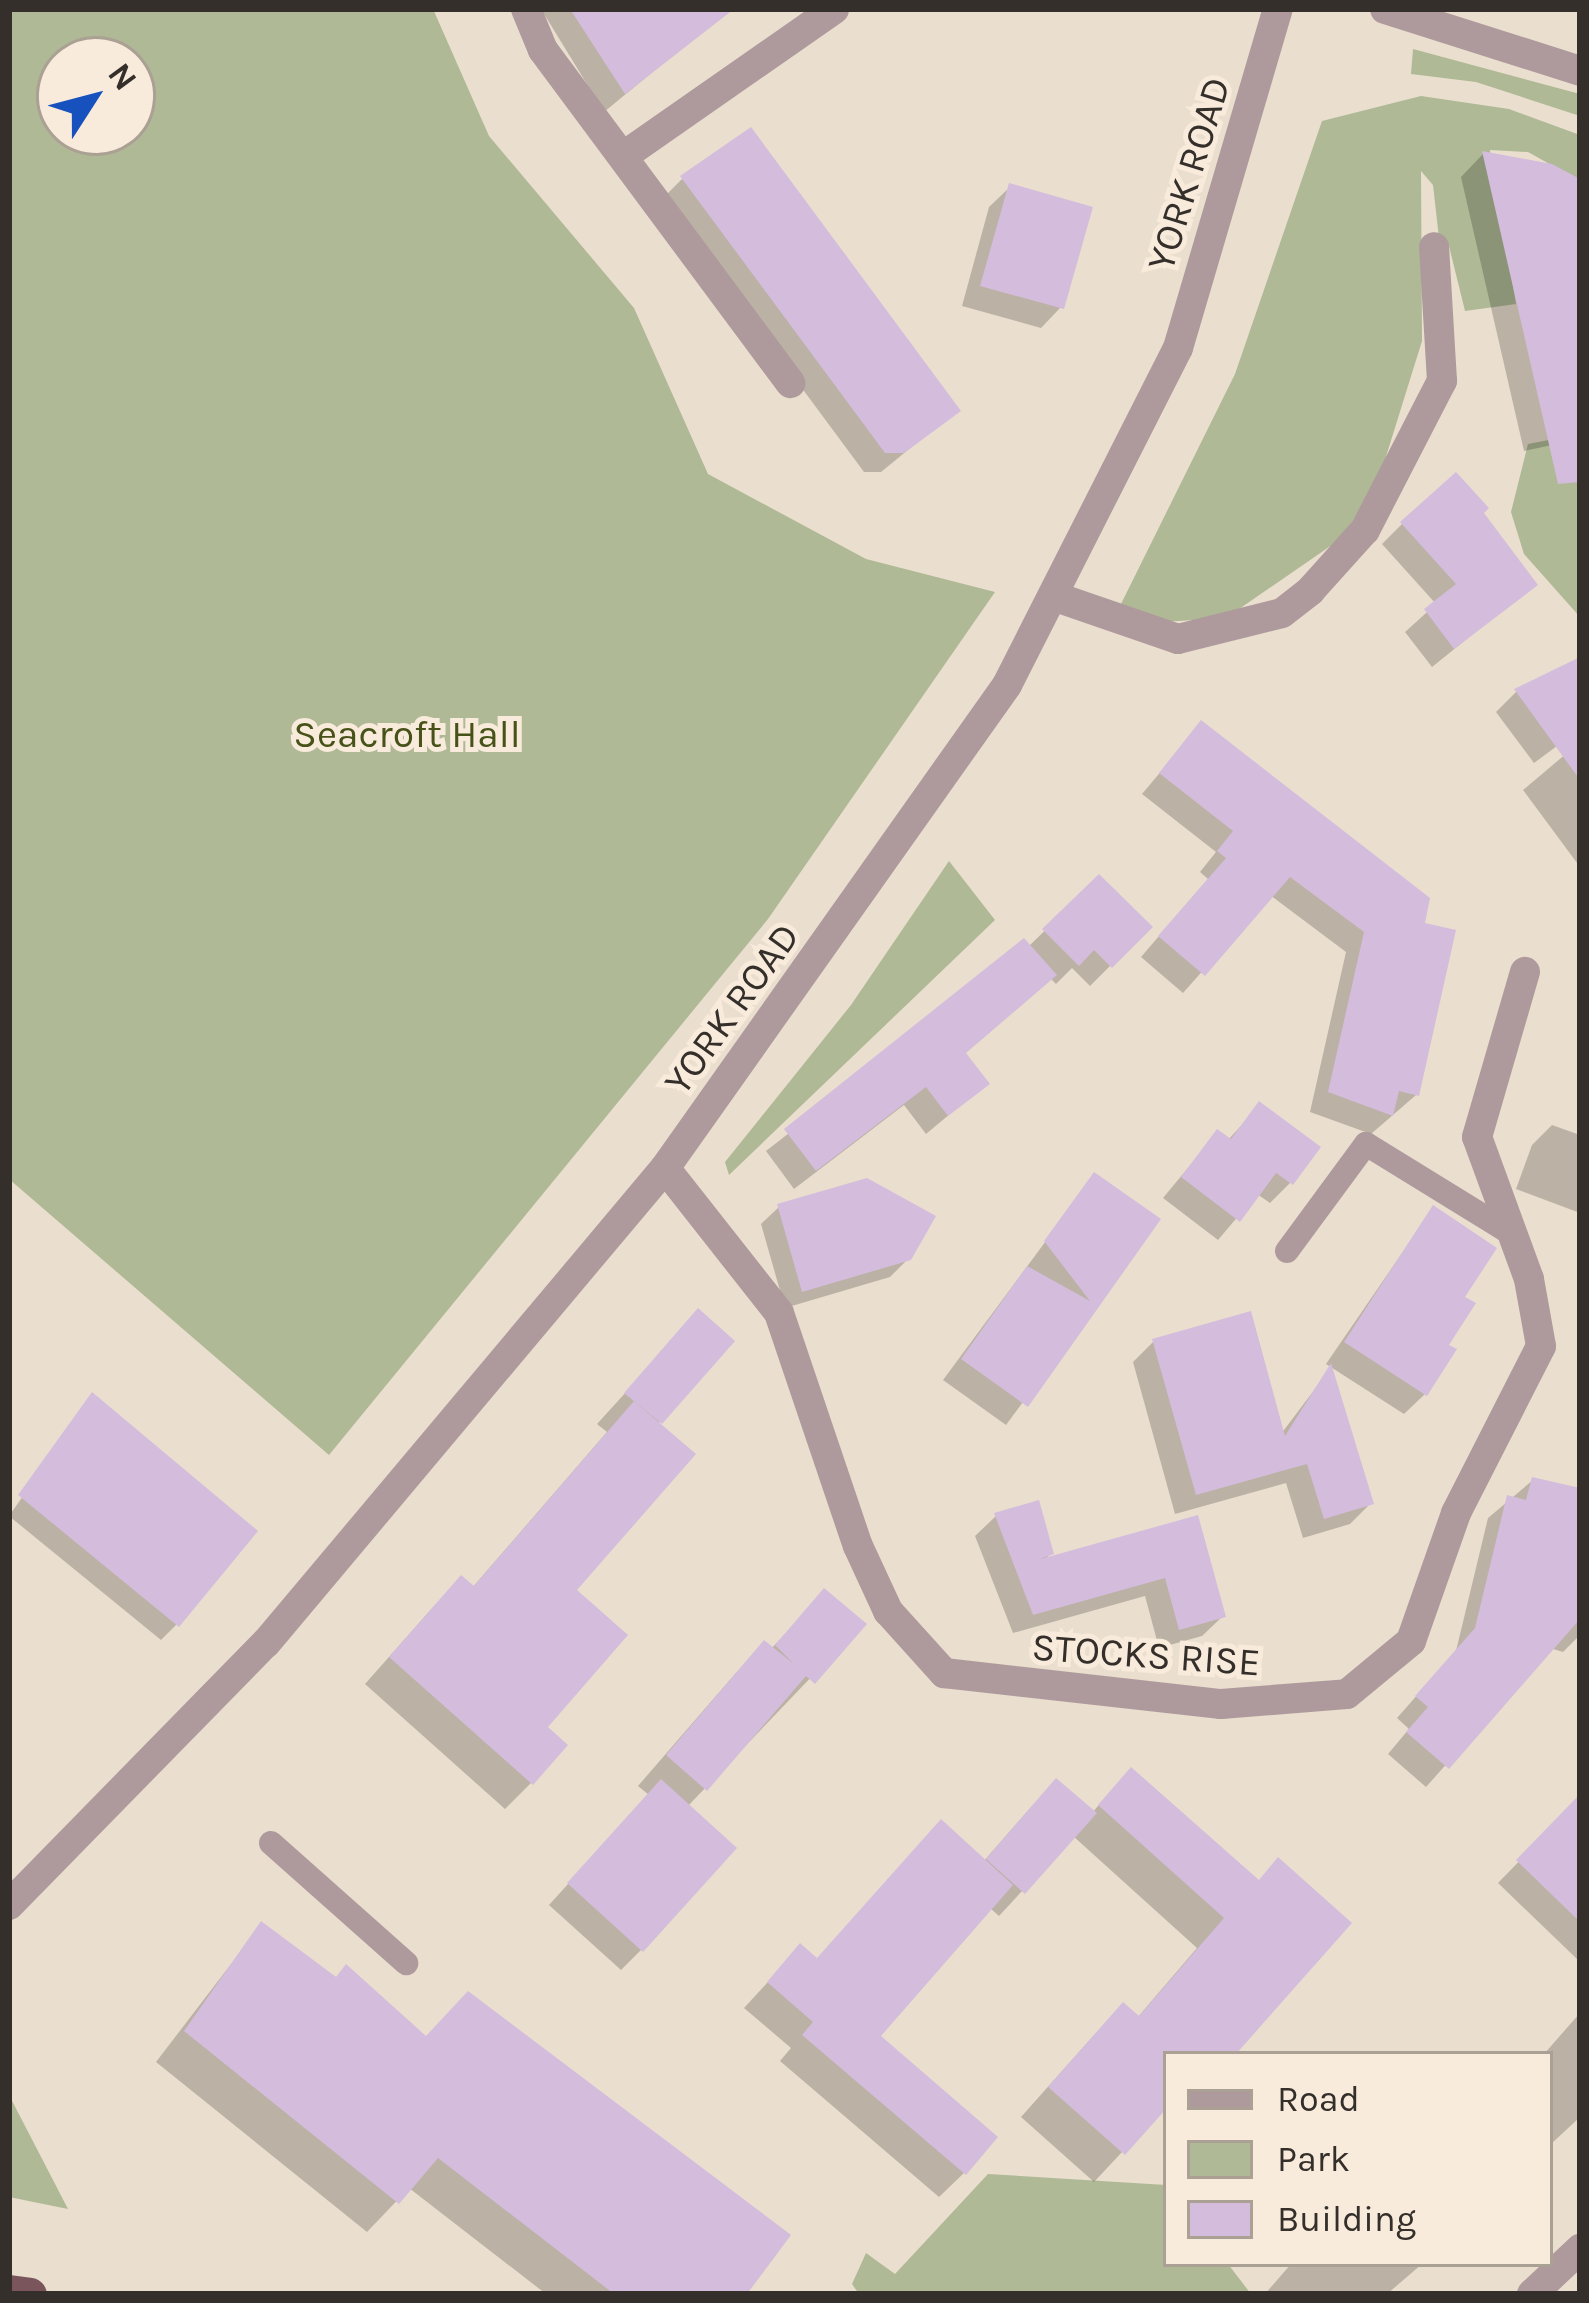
<!DOCTYPE html>
<style>
body{margin:0}
#map{position:relative;width:1589px;height:2303px;overflow:hidden;background:#eadece;font-family:Karla,sans-serif}
div>[style]{position:absolute}
.green>*{inset:0;background:#afb995}
.shadow>*{inset:0;background:#0003}
.building>*{inset:0;background:#d4bcdd}
.service>*{height:24px;margin:-12px;padding:0 12px;transform-origin:12px;border-radius:12px;background:#ae9a9c}
.minor>*{height:30px;margin:-15px;padding:0 15px;transform-origin:15px;border-radius:15px;background:#ae9a9c}
.tertiary>*{height:30px;margin:-15px;padding:0 15px;transform-origin:15px;border-radius:15px;background:#ae9a9c}
.trunk>*{height:33px;margin:-16.5px;padding:0 16.5px;transform-origin:16.5px;border-radius:16.5px;background:#7a555b}
span{translate:-50% -50%;white-space:nowrap;text-align:center;line-height:1.15;-webkit-text-stroke:10px #f8ebdb;paint-order:stroke}
.street-label{font-size:39px;color:#342f2a}
.park-label{font-size:39px;color:#475218}
.frame{position:absolute;inset:0;border:12px solid #342f2a;pointer-events:none}
.legend{position:absolute;left:1163px;top:2051px;width:390px;height:216px;box-sizing:border-box;background:#f8ebdb;border:3px solid #aaa094;margin:0;padding:15px 21px;list-style:none;font-size:36px;color:#342f2a}
.legend li{display:flex;align-items:center;gap:24px;height:60px}
.legend b{width:60px;border:3px solid #aaa094}
.north{position:absolute;left:36px;top:36px;width:120px;height:120px;box-sizing:border-box;background:#f8ebdb;border:3px solid #aaa094;border-radius:50%;rotate:54deg;font-size:33px;font-weight:700;line-height:48px;text-align:center;color:#342f2a}
.north::after{content:'';display:block;margin:auto;width:42px;height:54px;background:#1751bd;clip-path:polygon(50% 0,100% 100%,50% 72%,0 100%)}
</style>
<div id="map">
<div class="green">
<div style="clip-path:polygon(evenodd,9px 9px,433px 9px,489px 136px,634px 308px,708px 474px,866px 559px,995px 592px,768px 919px,329px 1455px,9px 1179px,9px 9px,60px 60px,132px 60px,132px 132px,60px 132px,60px 60px)"></div>
<div style="clip-path:polygon(1413px 49px,1580px 94px,1580px 116px,1476px 82px,1411px 74px)"></div>
<div style="clip-path:polygon(1421px 96px,1509px 109px,1580px 135px,1580px 181px,1528px 152px,1490px 150px,1516px 304px,1465px 311px,1449px 246px,1440px 247px,1433px 185px,1421px 171px,1422px 341px,1379px 479px,1342px 538px,1226px 618px,1162px 622px,1119px 608px,1235px 374px,1322px 121px)"></div>
<div style="clip-path:polygon(1580px 434px,1580px 617px,1524px 554px,1511px 512px,1528px 444px)"></div>
<div style="clip-path:polygon(949px 861px,995px 920px,729px 1175px,725px 1162px,851px 1005px)"></div>
<div style="clip-path:polygon(9px 2095px,68px 2209px,9px 2197px)"></div>
<div style="clip-path:polygon(988px 2174px,1166px 2185px,1166px 2264px,1228px 2264px,1251px 2294px,859px 2294px,852px 2284px,866px 2253px,895px 2274px)"></div>
</div>
<div class="shadow">
<div style="clip-path:polygon(541px 9px,689px 9px,705px 29px,604px 112px)"></div>
<div style="clip-path:polygon(1483px 154px,1580px 185px,1580px 439px,1524px 451px,1461px 177px)"></div>
<div style="clip-path:polygon(682px 179px,957px 410px,881px 472px,864px 472px,662px 199px)"></div>
<div style="clip-path:polygon(1010px 187px,1061px 307px,1041px 328px,962px 306px,989px 207px)"></div>
<div style="clip-path:polygon(1480px 514px,1534px 585px,1432px 667px,1405px 632px,1436px 604px,1382px 544px,1402px 524px)"></div>
<div style="clip-path:polygon(1580px 660px,1580px 729px,1534px 763px,1496px 712px,1516px 692px)"></div>
<div style="clip-path:polygon(1201px 724px,1421px 926px,1416px 1095px,1371px 1134px,1310px 1112px,1346px 952px,1270px 895px,1183px 993px,1141px 957px,1208px 879px,1200px 872px,1216px 852px,1142px 794px)"></div>
<div style="clip-path:polygon(1580px 742px,1580px 867px,1523px 790px)"></div>
<div style="clip-path:polygon(1099px 878px,1149px 927px,1090px 986px,1072px 968px,1056px 984px,1050px 978px,963px 1055px,986px 1084px,926px 1134px,904px 1105px,794px 1189px,766px 1151px,1028px 947px)"></div>
<div style="clip-path:polygon(1260px 1105px,1290px 1183px,1270px 1203px,1257px 1194px,1218px 1240px,1163px 1198px,1217px 1133px,1228px 1140px)"></div>
<div style="clip-path:polygon(1552px 1125px,1580px 1135px,1580px 1213px,1516px 1189px,1532px 1145px)"></div>
<div style="clip-path:polygon(1094px 1176px,1157px 1220px,1006px 1425px,943px 1380px)"></div>
<div style="clip-path:polygon(779px 1207px,909px 1258px,890px 1277px,785px 1308px,761px 1224px)"></div>
<div style="clip-path:polygon(1433px 1208px,1461px 1298px,1425px 1394px,1404px 1414px,1326px 1364px)"></div>
<div style="clip-path:polygon(698px 1313px,731px 1341px,657px 1425px,573px 1591px,531px 1783px,505px 1809px,365px 1684px,435px 1605px,472px 1588px,607px 1432px,597px 1424px)"></div>
<div style="clip-path:polygon(1154px 1341px,1281px 1434px,1330px 1369px,1371px 1503px,1350px 1524px,1303px 1538px,1286px 1483px,1175px 1514px,1133px 1362px)"></div>
<div style="clip-path:polygon(93px 1396px,176px 1625px,161px 1640px,9px 1516px)"></div>
<div style="clip-path:polygon(1533px 1480px,1580px 1491px,1580px 1635px,1563px 1652px,1550px 1648px,1426px 1787px,1388px 1754px,1409px 1729px,1397px 1718px,1456px 1651px,1488px 1518px)"></div>
<div style="clip-path:polygon(996px 1516px,1051px 1553px,1044px 1561px,1196px 1519px,1223px 1616px,1202px 1636px,1159px 1648px,1145px 1596px,1013px 1633px,975px 1536px)"></div>
<div style="clip-path:polygon(824px 1592px,862px 1624px,687px 1807px,641px 1950px,621px 1970px,549px 1905px,649px 1795px,638px 1786px,735px 1674px,764px 1644px,771px 1649px)"></div>
<div style="clip-path:polygon(1103px 1800px,1258px 1882px,1232px 2054px,1166px 2054px,1166px 2105px,1094px 2182px,1021px 2117px,1095px 2034px,1137px 2018px,1197px 1948px,1073px 1836px,999px 1916px,990px 1908px,877px 2037px,964px 2173px,939px 2197px,780px 2061px,791px 2048px,744px 2008px,800px 1947px,816px 1961px,983px 1862px,1032px 1806px,1092px 1813px)"></div>
<div style="clip-path:polygon(1566px 1813px,1580px 1826px,1578px 1960px,1498px 1883px)"></div>
<div style="clip-path:polygon(261px 1925px,425px 2039px,743px 2294px,546px 2294px,409px 2188px,367px 2232px,156px 2062px)"></div>
<div style="clip-path:polygon(1580px 2013px,1580px 2117px,1550px 2145px,1550px 2054px,1544px 2054px)"></div>
<div style="clip-path:polygon(1291px 2264px,1422px 2264px,1387px 2294px,1265px 2294px)"></div>
</div>
<div class="building">
<div style="clip-path:polygon(570px 9px,734px 9px,625px 94px)"></div>
<div style="clip-path:polygon(751px 127px,961px 411px,904px 453px,885px 453px,680px 176px)"></div>
<div style="clip-path:polygon(1482px 151px,1552px 164px,1580px 179px,1580px 482px,1558px 484px)"></div>
<div style="clip-path:polygon(1009px 183px,1093px 207px,1064px 309px,980px 286px)"></div>
<div style="clip-path:polygon(1456px 472px,1489px 508px,1484px 513px,1538px 585px,1454px 649px,1424px 609px,1456px 584px,1400px 522px)"></div>
<div style="clip-path:polygon(1580px 657px,1580px 780px,1514px 689px)"></div>
<div style="clip-path:polygon(1201px 720px,1430px 898px,1425px 923px,1456px 930px,1419px 1096px,1399px 1091px,1393px 1116px,1328px 1092px,1364px 932px,1290px 877px,1205px 976px,1158px 936px,1226px 858px,1217px 851px,1233px 831px,1159px 773px)"></div>
<div style="clip-path:polygon(1099px 874px,1153px 927px,1112px 968px,1094px 950px,1079px 966px,1042px 929px)"></div>
<div style="clip-path:polygon(1024px 938px,1057px 975px,966px 1053px,990px 1084px,948px 1116px,926px 1087px,816px 1171px,784px 1129px)"></div>
<div style="clip-path:polygon(1259px 1101px,1321px 1147px,1293px 1185px,1276px 1173px,1240px 1222px,1181px 1177px,1217px 1129px,1231px 1139px)"></div>
<div style="clip-path:polygon(1094px 1172px,1161px 1219px,1028px 1407px,961px 1359px,1027px 1266px,1090px 1301px,1044px 1241px)"></div>
<div style="clip-path:polygon(867px 1178px,936px 1216px,911px 1260px,802px 1292px,777px 1204px)"></div>
<div style="clip-path:polygon(1433px 1205px,1497px 1248px,1465px 1297px,1476px 1303px,1449px 1345px,1457px 1349px,1427px 1396px,1344px 1342px)"></div>
<div style="clip-path:polygon(698px 1308px,735px 1341px,662px 1424px,624px 1393px)"></div>
<div style="clip-path:polygon(1251px 1311px,1285px 1436px,1331px 1363px,1374px 1504px,1324px 1519px,1307px 1464px,1196px 1495px,1152px 1339px)"></div>
<div style="clip-path:polygon(92px 1392px,258px 1531px,179px 1627px,18px 1495px)"></div>
<div style="clip-path:polygon(634px 1401px,696px 1454px,577px 1590px,628px 1635px,548px 1727px,568px 1745px,533px 1785px,389px 1657px,461px 1575px,474px 1586px)"></div>
<div style="clip-path:polygon(1532px 1477px,1580px 1488px,1580px 1619px,1449px 1769px,1406px 1732px,1428px 1707px,1415px 1696px,1475px 1628px,1507px 1495px,1526px 1500px)"></div>
<div style="clip-path:polygon(1039px 1500px,1054px 1554px,1037px 1560px,1198px 1515px,1226px 1617px,1179px 1630px,1165px 1578px,1033px 1615px,994px 1513px)"></div>
<div style="clip-path:polygon(824px 1588px,867px 1624px,815px 1684px,806px 1676px,707px 1791px,666px 1755px,764px 1640px,794px 1664px,775px 1645px)"></div>
<div style="clip-path:polygon(1131px 1767px,1259px 1880px,1278px 1857px,1352px 1923px,1236px 2054px,1166px 2054px,1166px 2109px,1125px 2155px,1048px 2087px,1123px 2002px,1139px 2016px,1224px 1918px,1098px 1805px)"></div>
<div style="clip-path:polygon(1056px 1778px,1097px 1813px,1025px 1894px,986px 1859px)"></div>
<div style="clip-path:polygon(661px 1779px,737px 1848px,643px 1952px,567px 1883px)"></div>
<div style="clip-path:polygon(1580px 1794px,1580px 1922px,1516px 1860px)"></div>
<div style="clip-path:polygon(941px 1819px,1013px 1885px,881px 2036px,998px 2137px,966px 2175px,802px 2035px,813px 2022px,767px 1982px,800px 1943px,817px 1958px)"></div>
<div style="clip-path:polygon(261px 1921px,336px 1977px,346px 1964px,426px 2036px,468px 1991px,791px 2235px,747px 2294px,614px 2294px,438px 2158px,399px 2204px,184px 2031px)"></div>
</div>
<div class="service">
<div style="left:1287px;top:1251px;width:133px;rotate:-53.6deg"></div>
<div style="left:1366px;top:1144px;width:174px;rotate:31.6deg"></div>
<div style="left:271px;top:1843px;width:181px;rotate:41.6deg"></div>
</div>
<div class="minor">
<div style="left:526px;top:9px;width:44px;rotate:67.5deg"></div>
<div style="left:543px;top:50px;width:415px;rotate:53.4deg"></div>
<div style="left:1385px;top:9px;width:205px;rotate:17.6deg"></div>
<div style="left:625px;top:155px;width:255px;rotate:-34.9deg"></div>
<div style="left:1056px;top:597px;width:129px;rotate:19deg"></div>
<div style="left:1178px;top:639px;width:107px;rotate:-14deg"></div>
<div style="left:1282px;top:613px;width:36px;rotate:-38deg"></div>
<div style="left:1310px;top:591px;width:82px;rotate:-48deg"></div>
<div style="left:1365px;top:530px;width:168px;rotate:-62.7deg"></div>
<div style="left:1442px;top:381px;width:134px;rotate:-93.4deg"></div>
<div style="left:665px;top:1168px;width:184px;rotate:51.8deg"></div>
<div style="left:779px;top:1313px;width:246px;rotate:71.3deg"></div>
<div style="left:858px;top:1546px;width:72px;rotate:65.2deg"></div>
<div style="left:888px;top:1611px;width:84px;rotate:47.9deg"></div>
<div style="left:944px;top:1673px;width:279px;rotate:6.4deg"></div>
<div style="left:1221px;top:1704px;width:126px;rotate:-4.5deg"></div>
<div style="left:1347px;top:1694px;width:83px;rotate:-39.6deg"></div>
<div style="left:1411px;top:1641px;width:136px;rotate:-70.6deg"></div>
<div style="left:1456px;top:1513px;width:187px;rotate:-63deg"></div>
<div style="left:1541px;top:1346px;width:68px;rotate:-100.2deg"></div>
<div style="left:1529px;top:1279px;width:151px;rotate:-110.1deg"></div>
<div style="left:1477px;top:1137px;width:172px;rotate:-73.8deg"></div>
<div style="left:1532px;top:2294px;width:66px;rotate:-43.2deg"></div>
</div>
<div class="tertiary">
<div style="left:9px;top:1905px;width:367px;rotate:-45.6deg"></div>
<div style="left:266px;top:1643px;width:620px;rotate:-49.97deg"></div>
<div style="left:665px;top:1168px;width:592px;rotate:-54.7deg"></div>
<div style="left:1007px;top:685px;width:378px;rotate:-63.1deg"></div>
<div style="left:1178px;top:348px;width:353px;rotate:-73.6deg"></div>
</div>
<div class="trunk">
<div style="left:9px;top:2291px;width:21px;rotate:8deg"></div>
</div>
<div class="street-label">
<span style="left:1189px;top:174px;rotate:-73deg">YORK ROAD</span>
<span style="left:732px;top:1009px;rotate:-54deg">YORK ROAD</span>
<span style="left:1146px;top:1655px;rotate:4deg">STOCKS RISE</span>
</div>
<div class="park-label">
<span style="left:407px;top:734px">Seacroft Hall</span>
</div>
<div class="frame"></div>
<ul class="legend">
<li><b style="height:15px;background:#ae9a9c"></b>Road</li>
<li><b style="height:33px;background:#afb995"></b>Park</li>
<li><b style="height:33px;background:#d4bcdd"></b>Building</li>
</ul>
<div class="north">N</div>
</div>
